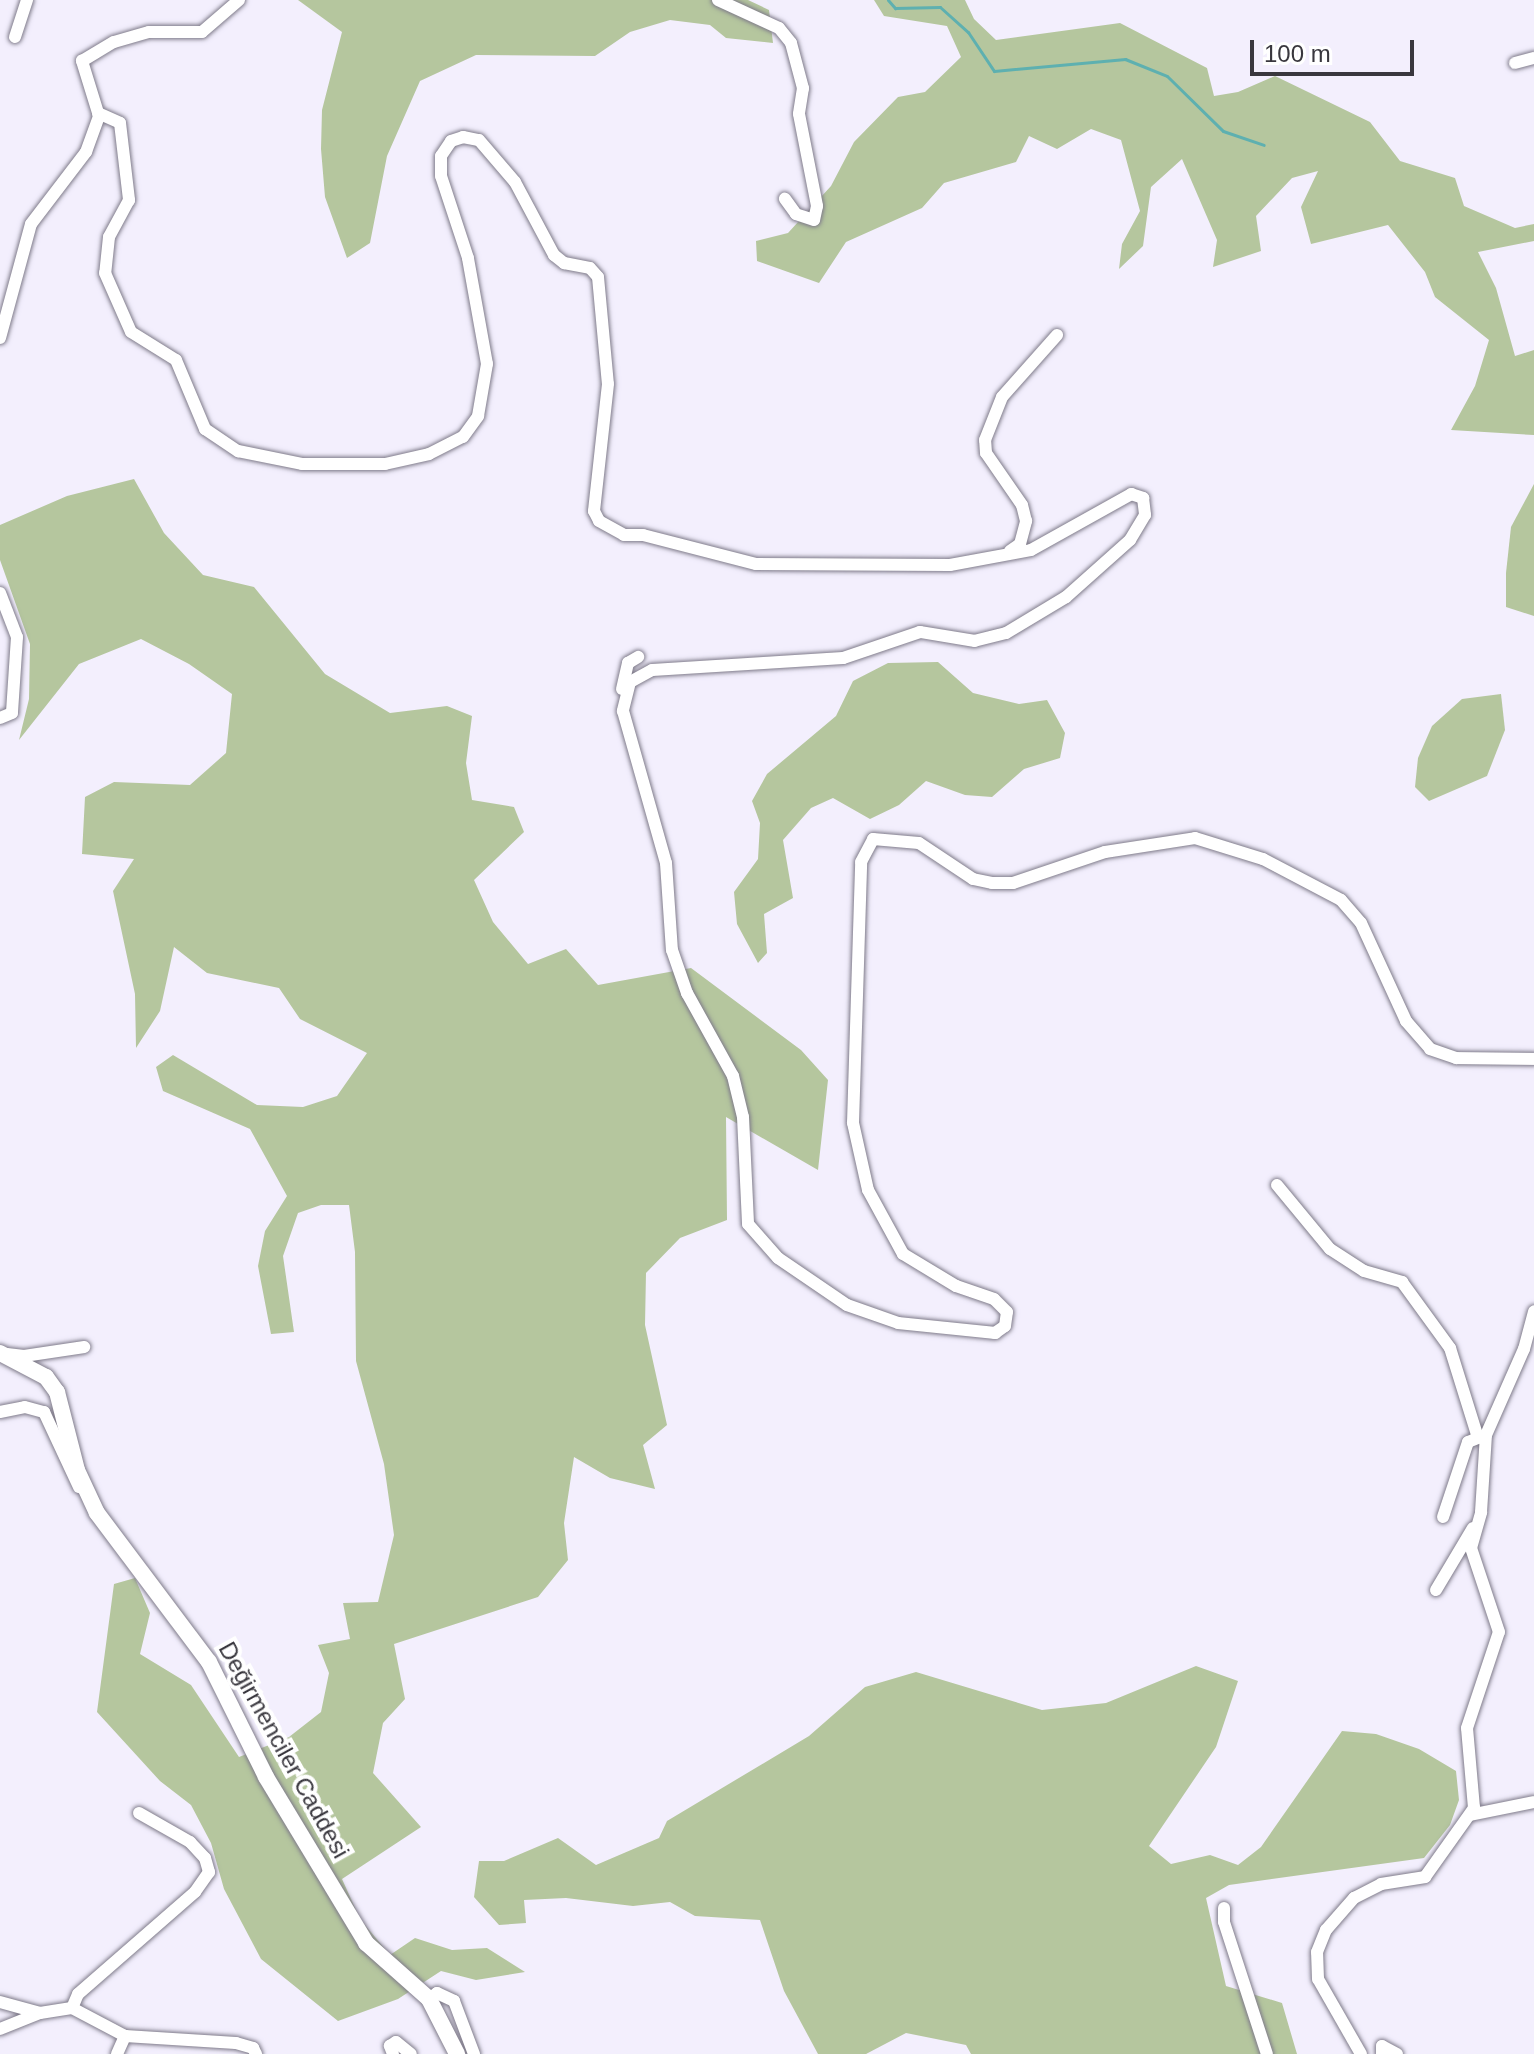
<!DOCTYPE html>
<meta charset="utf-8">
<style>
body{margin:0}
#map{position:relative;width:1534px;height:2054px;overflow:hidden;background:#f3effd;font-family:Arial,sans-serif}
div>[style]{position:absolute}
.green>*{inset:0;background:#b5c69e}
.stream>*{height:3px;margin:-1.5px;padding:0 1.5px;transform-origin:1.5px;border-radius:1.5px;background:#5eb0b0}
.roads{filter:drop-shadow(0 0 2px #7f7b8a) drop-shadow(0 0 2px #7f7b8a)}
.minor>*{height:12px;margin:-6px;padding:0 6px;transform-origin:6px;border-radius:6px;background:#fff}
.major>*{height:16px;margin:-8px;padding:0 8px;transform-origin:8px;border-radius:8px;background:#fff}
span{translate:-50% -50%;white-space:nowrap;text-align:center;line-height:1.15;-webkit-text-stroke:8px #fff;paint-order:stroke}
.street-label{font-size:24px;color:#39373e}
.scale{position:absolute;left:1250px;top:40px;width:164px;height:36px;box-sizing:border-box;border:4px solid #39373e;border-top:0;padding-left:10px;font-size:24px;line-height:28px;white-space:nowrap;color:#39373e;-webkit-text-stroke:6px #fff;paint-order:stroke}
</style>
<div id="map">
<div class="green">
<div style="clip-path:polygon(298px 0,748px 0,769px 10px,773px 43px,726px 38px,710px 25px,670px 20px,630px 32px,595px 56px,476px 55px,420px 81px,387px 156px,370px 243px,347px 258px,325px 197px,321px 149px,322px 110px,342px 32px)"></div>
<div style="clip-path:polygon(874px 0,965px 0,974px 19px,996px 40px,1120px 23px,1207px 68px,1214px 96px,1238px 92px,1275px 76px,1370px 122px,1400px 161px,1455px 178px,1464px 206px,1515px 228px,1534px 224px,1534px 241px,1478px 252px,1496px 288px,1515px 356px,1534px 350px,1534px 435px,1451px 430px,1475px 386px,1489px 340px,1435px 297px,1425px 272px,1388px 225px,1311px 244px,1301px 207px,1318px 171px,1292px 178px,1256px 216px,1261px 251px,1213px 267px,1217px 240px,1182px 159px,1151px 187px,1143px 246px,1119px 269px,1122px 244px,1140px 211px,1121px 140px,1091px 129px,1057px 149px,1029px 136px,1016px 162px,944px 183px,922px 208px,846px 242px,819px 283px,757px 261px,756px 241px,788px 233px,831px 186px,854px 142px,898px 97px,925px 92px,961px 57px,947px 26px,884px 16px)"></div>
<div style="clip-path:polygon(134px 479px,164px 533px,203px 575px,254px 587px,325px 674px,390px 713px,447px 706px,472px 716px,466px 763px,472px 800px,514px 807px,524px 832px,474px 880px,493px 922px,528px 964px,566px 949px,598px 985px,691px 968px,801px 1050px,828px 1080px,818px 1170px,726px 1117px,727px 1220px,680px 1238px,646px 1273px,645px 1325px,667px 1425px,643px 1445px,655px 1489px,610px 1478px,574px 1457px,564px 1523px,568px 1560px,538px 1597px,394px 1644px,405px 1699px,383px 1723px,373px 1773px,421px 1827px,342px 1879px,360px 1919px,390px 1955px,415px 1938px,452px 1950px,487px 1948px,525px 1972px,476px 1980px,441px 1971px,398px 1999px,338px 2021px,261px 1959px,224px 1889px,211px 1843px,191px 1805px,160px 1781px,97px 1712px,114px 1584px,135px 1578px,150px 1613px,140px 1654px,191px 1685px,239px 1757px,289px 1737px,321px 1712px,329px 1673px,318px 1645px,350px 1639px,343px 1603px,378px 1602px,394px 1535px,384px 1464px,356px 1361px,355px 1252px,349px 1205px,321px 1205px,298px 1213px,283px 1256px,294px 1332px,271px 1334px,258px 1266px,265px 1231px,287px 1196px,250px 1129px,163px 1091px,156px 1067px,173px 1055px,257px 1105px,303px 1107px,337px 1096px,367px 1053px,300px 1019px,279px 988px,207px 973px,174px 947px,160px 1011px,136px 1048px,135px 994px,113px 891px,134px 859px,82px 854px,85px 797px,114px 782px,190px 785px,226px 753px,232px 694px,189px 664px,141px 639px,79px 664px,19px 740px,29px 699px,30px 644px,0 560px,0 525px,67px 496px)"></div>
<div style="clip-path:polygon(1534px 484px,1534px 616px,1506px 607px,1506px 573px,1511px 527px)"></div>
<div style="clip-path:polygon(938px 662px,973px 693px,1019px 704px,1047px 700px,1065px 733px,1060px 758px,1024px 769px,992px 797px,965px 795px,926px 781px,899px 805px,870px 819px,833px 798px,811px 808px,783px 840px,793px 898px,764px 914px,767px 953px,758px 963px,737px 924px,734px 892px,758px 859px,760px 823px,752px 801px,767px 774px,836px 716px,853px 681px,888px 663px)"></div>
<div style="clip-path:polygon(1501px 694px,1505px 730px,1487px 776px,1429px 801px,1415px 787px,1418px 758px,1432px 726px,1462px 699px)"></div>
<div style="clip-path:polygon(1196px 1666px,1238px 1681px,1216px 1747px,1149px 1846px,1171px 1864px,1210px 1855px,1238px 1865px,1261px 1847px,1342px 1731px,1376px 1734px,1419px 1749px,1456px 1771px,1459px 1800px,1450px 1825px,1424px 1858px,1229px 1885px,1206px 1898px,1226px 1986px,1282px 2003px,1297px 2054px,971px 2054px,966px 2045px,906px 2033px,866px 2054px,818px 2054px,784px 1991px,760px 1920px,695px 1916px,670px 1902px,633px 1906px,566px 1898px,524px 1900px,526px 1923px,499px 1925px,474px 1897px,479px 1861px,504px 1861px,558px 1838px,596px 1865px,659px 1838px,667px 1821px,809px 1736px,865px 1687px,916px 1672px,1042px 1710px,1106px 1703px)"></div>
</div>
<div class="stream">
<div style="left:888px;top:0;width:11px;rotate:49deg"></div>
<div style="left:895px;top:8px;width:45px;rotate:-1.3deg"></div>
<div style="left:940px;top:7px;width:38px;rotate:42deg"></div>
<div style="left:968px;top:32px;width:47px;rotate:56.3deg"></div>
<div style="left:994px;top:71px;width:132px;rotate:-5.2deg"></div>
<div style="left:1125px;top:59px;width:45px;rotate:22deg"></div>
<div style="left:1167px;top:76px;width:78px;rotate:44.5deg"></div>
<div style="left:1223px;top:131px;width:43px;rotate:18.9deg"></div>
</div>
<div class="roads">
<div class="minor">
<div style="left:718px;top:0;width:67px;rotate:24.7deg"></div>
<div style="left:779px;top:28px;width:19px;rotate:51deg"></div>
<div style="left:791px;top:43px;width:47px;rotate:75.1deg"></div>
<div style="left:803px;top:88px;width:26px;rotate:99deg"></div>
<div style="left:799px;top:114px;width:94px;rotate:78.9deg"></div>
<div style="left:817px;top:206px;width:14px;rotate:102deg"></div>
<div style="left:814px;top:220px;width:19px;rotate:-162deg"></div>
<div style="left:796px;top:214px;width:19px;rotate:-126deg"></div>
<div style="left:15px;top:37px;width:39px;rotate:-72deg"></div>
<div style="left:1515px;top:63px;width:20px;rotate:-15deg"></div>
<div style="left:98px;top:113px;width:24px;rotate:24deg"></div>
<div style="left:120px;top:123px;width:78px;rotate:83.3deg"></div>
<div style="left:129px;top:200px;width:42px;rotate:118.4deg"></div>
<div style="left:109px;top:237px;width:36px;rotate:96deg"></div>
<div style="left:105px;top:273px;width:64px;rotate:66.2deg"></div>
<div style="left:131px;top:332px;width:53px;rotate:31.9deg"></div>
<div style="left:176px;top:360px;width:75px;rotate:67.2deg"></div>
<div style="left:205px;top:429px;width:40px;rotate:34deg"></div>
<div style="left:238px;top:451px;width:65px;rotate:11.5deg"></div>
<div style="left:302px;top:464px;width:83px"></div>
<div style="left:385px;top:464px;width:45px;rotate:-12.8deg"></div>
<div style="left:429px;top:454px;width:38px;rotate:-27deg"></div>
<div style="left:463px;top:437px;width:26px;rotate:-54deg"></div>
<div style="left:478px;top:416px;width:53px;rotate:-80.2deg"></div>
<div style="left:487px;top:364px;width:108px;rotate:-100.2deg"></div>
<div style="left:468px;top:258px;width:86px;rotate:-108.2deg"></div>
<div style="left:441px;top:176px;width:20px;rotate:-90deg"></div>
<div style="left:441px;top:156px;width:18px;rotate:-56deg"></div>
<div style="left:451px;top:141px;width:13px;rotate:-18deg"></div>
<div style="left:463px;top:137px;width:16px;rotate:11deg"></div>
<div style="left:479px;top:140px;width:55px;rotate:49.4deg"></div>
<div style="left:515px;top:182px;width:83px;rotate:61.9deg"></div>
<div style="left:554px;top:255px;width:13px;rotate:39deg"></div>
<div style="left:564px;top:263px;width:26px;rotate:11deg"></div>
<div style="left:590px;top:268px;width:12px;rotate:48deg"></div>
<div style="left:598px;top:277px;width:107px;rotate:84.7deg"></div>
<div style="left:608px;top:384px;width:128px;rotate:96.3deg"></div>
<div style="left:594px;top:511px;width:11px;rotate:63deg"></div>
<div style="left:599px;top:521px;width:29px;rotate:29deg"></div>
<div style="left:624px;top:535px;width:19px"></div>
<div style="left:643px;top:535px;width:117px;rotate:14.4deg"></div>
<div style="left:756px;top:564px;width:194px;rotate:0.3deg"></div>
<div style="left:950px;top:565px;width:82px;rotate:-10.5deg"></div>
<div style="left:1031px;top:550px;width:115px;rotate:-29.2deg"></div>
<div style="left:1131px;top:494px;width:13px;rotate:18deg"></div>
<div style="left:1143px;top:498px;width:17px;rotate:83deg"></div>
<div style="left:1145px;top:515px;width:29px;rotate:121deg"></div>
<div style="left:1130px;top:540px;width:86px;rotate:138.3deg"></div>
<div style="left:1066px;top:597px;width:70px;rotate:149deg"></div>
<div style="left:1006px;top:633px;width:32px;rotate:166deg"></div>
<div style="left:975px;top:641px;width:56px;rotate:-170.7deg"></div>
<div style="left:920px;top:632px;width:81px;rotate:161.3deg"></div>
<div style="left:843px;top:658px;width:191px;rotate:176.4deg"></div>
<div style="left:652px;top:670px;width:25px;rotate:151deg"></div>
<div style="left:630px;top:682px;width:30px;rotate:104deg"></div>
<div style="left:623px;top:711px;width:158px;rotate:74.2deg"></div>
<div style="left:666px;top:863px;width:87px;rotate:86.1deg"></div>
<div style="left:672px;top:950px;width:46px;rotate:70.8deg"></div>
<div style="left:687px;top:993px;width:95px;rotate:61deg"></div>
<div style="left:733px;top:1076px;width:42px;rotate:76.3deg"></div>
<div style="left:743px;top:1117px;width:107px;rotate:87.3deg"></div>
<div style="left:748px;top:1224px;width:45px;rotate:48.6deg"></div>
<div style="left:778px;top:1258px;width:83px;rotate:34.3deg"></div>
<div style="left:847px;top:1305px;width:54px;rotate:19.4deg"></div>
<div style="left:898px;top:1323px;width:98px;rotate:5.9deg"></div>
<div style="left:995px;top:1333px;width:12px;rotate:-35deg"></div>
<div style="left:1005px;top:1326px;width:14px;rotate:-82deg"></div>
<div style="left:1007px;top:1312px;width:18px;rotate:-135deg"></div>
<div style="left:994px;top:1299px;width:40px;rotate:-161.1deg"></div>
<div style="left:956px;top:1286px;width:62px;rotate:-148.9deg"></div>
<div style="left:903px;top:1254px;width:73px;rotate:-118.7deg"></div>
<div style="left:868px;top:1190px;width:69px;rotate:-102.6deg"></div>
<div style="left:853px;top:1123px;width:261px;rotate:-88.2deg"></div>
<div style="left:861px;top:862px;width:26px;rotate:-62deg"></div>
<div style="left:873px;top:839px;width:46px;rotate:5deg"></div>
<div style="left:919px;top:843px;width:65px;rotate:33.7deg"></div>
<div style="left:973px;top:879px;width:19px;rotate:12deg"></div>
<div style="left:992px;top:883px;width:21px"></div>
<div style="left:1013px;top:883px;width:97px;rotate:-18.6deg"></div>
<div style="left:1105px;top:852px;width:91px;rotate:-8.8deg"></div>
<div style="left:1195px;top:838px;width:71px;rotate:17.2deg"></div>
<div style="left:1263px;top:859px;width:88px;rotate:27.7deg"></div>
<div style="left:1341px;top:900px;width:30px;rotate:49deg"></div>
<div style="left:1361px;top:923px;width:108px;rotate:65.3deg"></div>
<div style="left:1406px;top:1021px;width:37px;rotate:49deg"></div>
<div style="left:1430px;top:1049px;width:28px;rotate:19deg"></div>
<div style="left:1456px;top:1058px;width:78px;rotate:0.7deg"></div>
<div style="left:0;top:338px;width:118px;rotate:-74.8deg"></div>
<div style="left:31px;top:224px;width:91px;rotate:-52.6deg"></div>
<div style="left:86px;top:152px;width:38px;rotate:-70deg"></div>
<div style="left:99px;top:116px;width:58px;rotate:-107.2deg"></div>
<div style="left:82px;top:61px;width:37px;rotate:-31deg"></div>
<div style="left:114px;top:42px;width:36px;rotate:-16deg"></div>
<div style="left:149px;top:32px;width:53px"></div>
<div style="left:202px;top:32px;width:49px;rotate:-40.9deg"></div>
<div style="left:1010px;top:551px;width:12px;rotate:-35deg"></div>
<div style="left:1020px;top:544px;width:24px;rotate:-75deg"></div>
<div style="left:1026px;top:521px;width:16px;rotate:-104deg"></div>
<div style="left:1022px;top:505px;width:63px;rotate:-124.7deg"></div>
<div style="left:986px;top:453px;width:13px;rotate:-94deg"></div>
<div style="left:985px;top:440px;width:46px;rotate:-68.4deg"></div>
<div style="left:1002px;top:397px;width:83px;rotate:-48.4deg"></div>
<div style="left:0;top:593px;width:47px;rotate:68.9deg"></div>
<div style="left:17px;top:637px;width:76px;rotate:93.8deg"></div>
<div style="left:12px;top:713px;width:13px;rotate:157deg"></div>
<div style="left:622px;top:689px;width:27px;rotate:-77deg"></div>
<div style="left:628px;top:663px;width:12px;rotate:-31deg"></div>
<div style="left:1277px;top:1185px;width:83px;rotate:50.4deg"></div>
<div style="left:1330px;top:1249px;width:40px;rotate:32.9deg"></div>
<div style="left:1364px;top:1271px;width:40px;rotate:16deg"></div>
<div style="left:1402px;top:1282px;width:82px;rotate:54deg"></div>
<div style="left:1450px;top:1348px;width:94px;rotate:72.7deg"></div>
<div style="left:7px;top:1354px;width:17px;rotate:7deg"></div>
<div style="left:24px;top:1356px;width:61px;rotate:-8.5deg"></div>
<div style="left:0;top:1412px;width:25px;rotate:-11deg"></div>
<div style="left:25px;top:1407px;width:20px;rotate:15deg"></div>
<div style="left:44px;top:1412px;width:83px;rotate:65deg"></div>
<div style="left:1443px;top:1517px;width:79px;rotate:-71.6deg"></div>
<div style="left:1468px;top:1442px;width:16px;rotate:-22deg"></div>
<div style="left:1436px;top:1590px;width:72px;rotate:-59.2deg"></div>
<div style="left:139px;top:1813px;width:59px;rotate:29.6deg"></div>
<div style="left:190px;top:1842px;width:22px;rotate:47deg"></div>
<div style="left:205px;top:1858px;width:15px;rotate:74deg"></div>
<div style="left:209px;top:1872px;width:24px;rotate:125deg"></div>
<div style="left:195px;top:1892px;width:155px;rotate:138.9deg"></div>
<div style="left:78px;top:1994px;width:15px;rotate:113deg"></div>
<div style="left:72px;top:2008px;width:60px;rotate:27.8deg"></div>
<div style="left:125px;top:2036px;width:111px;rotate:3.6deg"></div>
<div style="left:236px;top:2043px;width:18px;rotate:16deg"></div>
<div style="left:253px;top:2048px;width:7px;rotate:63deg"></div>
<div style="left:1470px;top:1815px;width:65px;rotate:-11.5deg"></div>
<div style="left:1224px;top:1908px;width:14px;rotate:90deg"></div>
<div style="left:1224px;top:1922px;width:139px;rotate:72deg"></div>
<div style="left:429px;top:1999px;width:10px;rotate:-37deg"></div>
<div style="left:437px;top:1993px;width:19px;rotate:25deg"></div>
<div style="left:454px;top:2001px;width:57px;rotate:69.3deg"></div>
<div style="left:0;top:2002px;width:41px;rotate:15.4deg"></div>
<div style="left:40px;top:2013px;width:32px;rotate:-9deg"></div>
<div style="left:0;top:2029px;width:43px;rotate:-21.8deg"></div>
<div style="left:117px;top:2054px;width:20px;rotate:-66deg"></div>
<div style="left:393px;top:2054px;width:9px;rotate:-111deg"></div>
<div style="left:390px;top:2046px;width:7px;rotate:-34deg"></div>
<div style="left:396px;top:2042px;width:19px;rotate:39deg"></div>
<div style="left:1361px;top:2054px;width:86px;rotate:-119.8deg"></div>
<div style="left:1318px;top:1979px;width:27px;rotate:-92deg"></div>
<div style="left:1317px;top:1952px;width:24px;rotate:-68deg"></div>
<div style="left:1326px;top:1930px;width:43px;rotate:-48.8deg"></div>
<div style="left:1354px;top:1898px;width:30px;rotate:-27deg"></div>
<div style="left:1381px;top:1884px;width:45px;rotate:-9deg"></div>
<div style="left:1425px;top:1877px;width:85px;rotate:-54.6deg"></div>
<div style="left:1474px;top:1808px;width:80px;rotate:-95deg"></div>
<div style="left:1467px;top:1728px;width:101px;rotate:-71.6deg"></div>
<div style="left:1499px;top:1632px;width:89px;rotate:-108.4deg"></div>
<div style="left:1471px;top:1548px;width:37px;rotate:-74deg"></div>
<div style="left:1481px;top:1512px;width:77px;rotate:-86.3deg"></div>
<div style="left:1486px;top:1435px;width:94px;rotate:-66.2deg"></div>
<div style="left:1524px;top:1349px;width:39px;rotate:-75deg"></div>
<div style="left:1382px;top:2054px;width:8px;rotate:-90deg"></div>
<div style="left:1382px;top:2046px;width:17px;rotate:28deg"></div>
</div>
<div class="major">
<div style="left:0;top:1353px;width:52px;rotate:27.6deg"></div>
<div style="left:46px;top:1377px;width:19px;rotate:54deg"></div>
<div style="left:57px;top:1392px;width:81px;rotate:75.6deg"></div>
<div style="left:77px;top:1470px;width:47px;rotate:65.1deg"></div>
<div style="left:97px;top:1513px;width:186px;rotate:53.1deg"></div>
<div style="left:209px;top:1662px;width:128px;rotate:63.6deg"></div>
<div style="left:266px;top:1777px;width:194px;rotate:58.9deg"></div>
<div style="left:366px;top:1943px;width:84px;rotate:41.6deg"></div>
<div style="left:429px;top:1999px;width:62px;rotate:63deg"></div>
</div>
</div>
<div class="street-label">
<span style="left:284px;top:1750px;rotate:61deg">Değirmenciler Caddesi</span>
</div>
<div class="scale">100 m</div>
</div>
